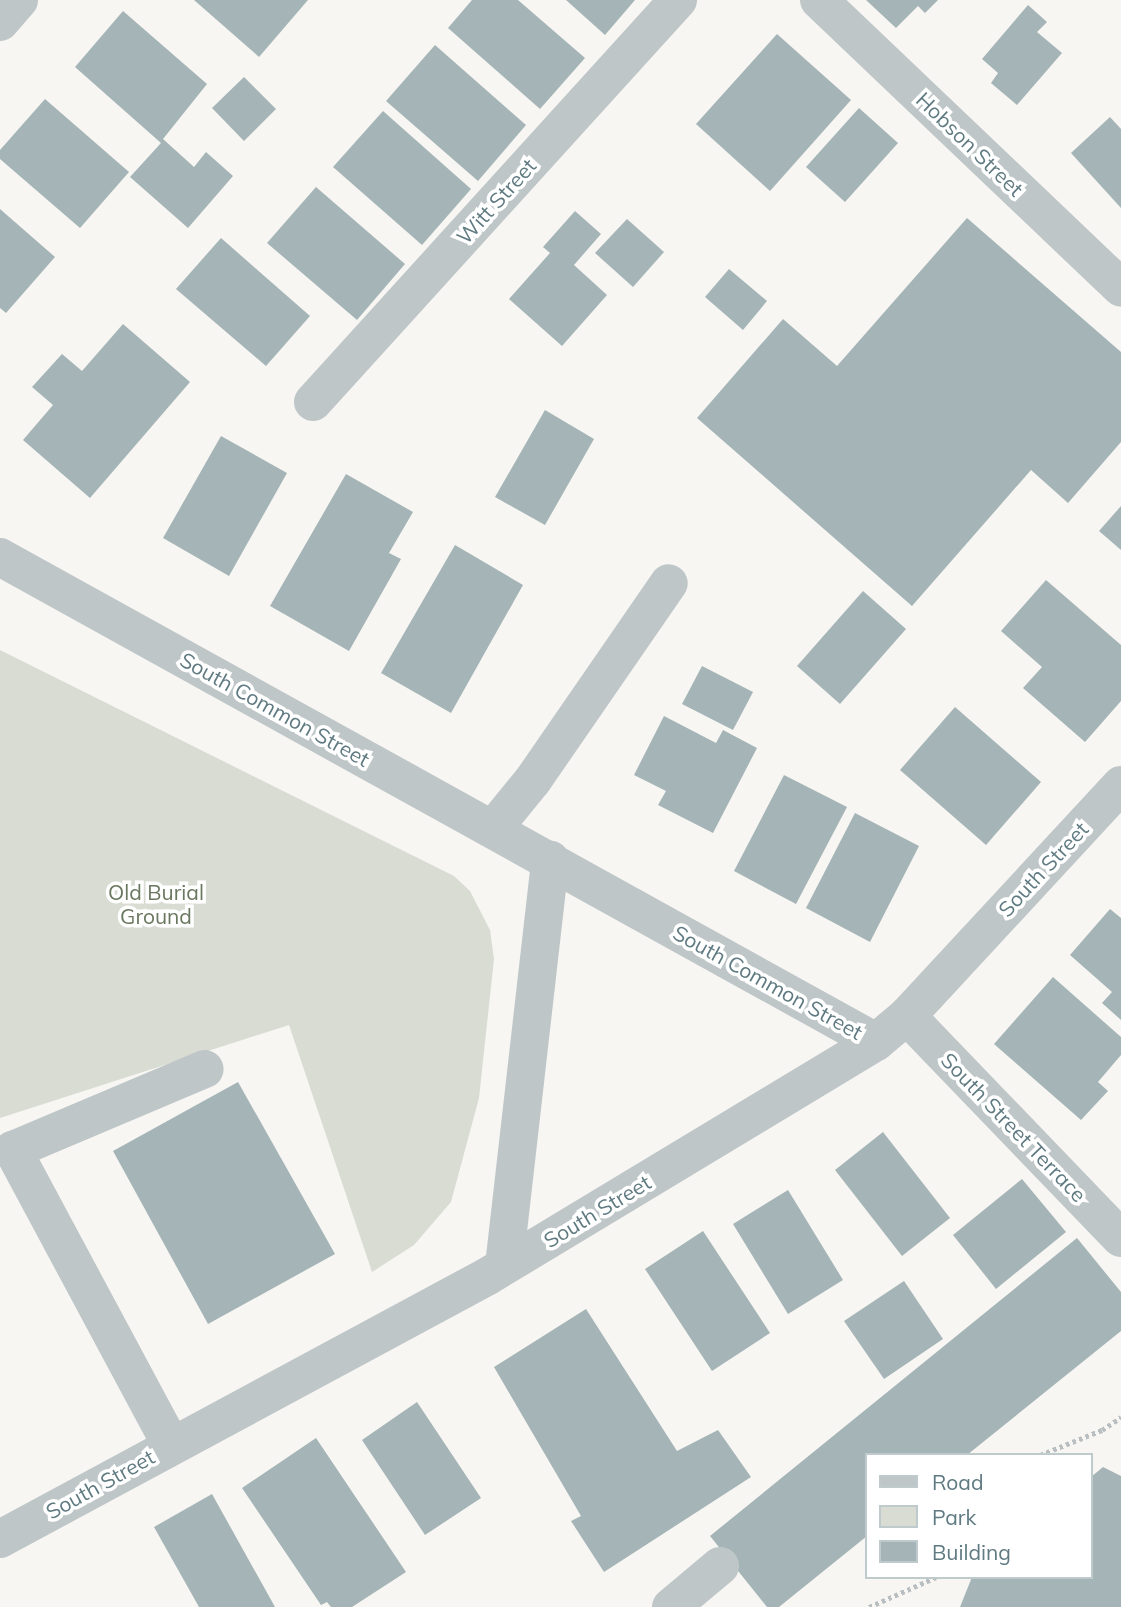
<!DOCTYPE html>
<style>
body{margin:0}
#map{position:relative;width:1121px;height:1607px;overflow:hidden;background:#f7f6f3;font-family:Mulish,sans-serif}
div>[style]{position:absolute}
.green>*{inset:0;background:#d8dcd2}
.building>*{inset:0;background:#a5b4b6}
.path>*{height:4.5px;margin-top:-2.25px;transform-origin:0;background:repeating-linear-gradient(90deg,#b9bec0 0 3.5px,transparent 0 7px)}
.minor>*{height:38px;margin:-19px;padding:0 19px;transform-origin:19px;border-radius:19px;background:#bfc6c8}
span{translate:-50% -50%;white-space:nowrap;text-align:center;line-height:1.15;-webkit-text-stroke:7px #fff;paint-order:stroke}
.street-label{font-size:21px;color:#5f7a81}
.park-label{font-size:21px;color:#6a785f}
.legend{position:absolute;left:865px;top:1453px;width:228px;height:126px;box-sizing:border-box;background:#fff;border:2px solid #bfcacd;margin:0;padding:9px 12px;list-style:none;font-size:21px;color:#5f7a81}
.legend li{display:flex;align-items:center;gap:14px;height:35px}
.legend b{width:35px;border:2px solid #bfcacd}
</style>
<div id="map">
<div class="green">
<div style="clip-path:polygon(0 650px,454px 876px,470px 891px,490px 930px,494px 959px,479px 1098px,451px 1202px,414px 1245px,372px 1272px,289px 1025px,0 1118px)"></div>
</div>
<div class="building">
<div style="clip-path:polygon(194px 0,308px 0,259px 57px)"></div>
<div style="clip-path:polygon(472px 0,518px 0,585px 58px,540px 109px,448px 28px)"></div>
<div style="clip-path:polygon(566px 0,635px 0,605px 35px)"></div>
<div style="clip-path:polygon(866px 0,938px 0,925px 13px,918px 6px,896px 28px)"></div>
<div style="clip-path:polygon(1028px 5px,1047px 22px,1037px 32px,1062px 53px,1017px 105px,991px 83px,998px 73px,982px 59px)"></div>
<div style="clip-path:polygon(123px 11px,207px 84px,163px 139px,194px 167px,206px 152px,233px 176px,188px 228px,130px 177px,161px 143px,75px 67px)"></div>
<div style="clip-path:polygon(777px 34px,851px 100px,770px 191px,696px 124px)"></div>
<div style="clip-path:polygon(435px 45px,526px 125px,478px 181px,386px 101px)"></div>
<div style="clip-path:polygon(244px 77px,276px 109px,244px 141px,212px 108px)"></div>
<div style="clip-path:polygon(45px 99px,129px 172px,80px 228px,0 159px,0 150px)"></div>
<div style="clip-path:polygon(859px 108px,898px 143px,845px 202px,806px 167px)"></div>
<div style="clip-path:polygon(383px 111px,471px 189px,422px 245px,333px 167px)"></div>
<div style="clip-path:polygon(1110px 117px,1121px 129px,1121px 208px,1071px 153px)"></div>
<div style="clip-path:polygon(316px 187px,405px 264px,357px 320px,267px 243px)"></div>
<div style="clip-path:polygon(0 209px,55px 257px,6px 313px,0 308px)"></div>
<div style="clip-path:polygon(575px 211px,601px 234px,574px 265px,607px 295px,562px 346px,509px 299px,550px 253px,543px 247px)"></div>
<div style="clip-path:polygon(967px 218px,1121px 352px,1121px 442px,1068px 503px,1031px 470px,912px 606px,697px 418px,783px 319px,837px 366px)"></div>
<div style="clip-path:polygon(627px 219px,664px 252px,633px 287px,595px 253px)"></div>
<div style="clip-path:polygon(221px 238px,310px 316px,266px 366px,176px 289px)"></div>
<div style="clip-path:polygon(729px 269px,767px 301px,743px 330px,705px 297px)"></div>
<div style="clip-path:polygon(123px 324px,190px 382px,90px 498px,23px 440px,53px 405px,32px 387px,62px 354px,82px 371px)"></div>
<div style="clip-path:polygon(545px 410px,594px 439px,545px 525px,495px 497px)"></div>
<div style="clip-path:polygon(221px 436px,287px 473px,229px 576px,163px 538px)"></div>
<div style="clip-path:polygon(346px 474px,413px 512px,389px 553px,401px 559px,349px 651px,270px 606px)"></div>
<div style="clip-path:polygon(1121px 506px,1121px 550px,1099px 531px)"></div>
<div style="clip-path:polygon(455px 545px,523px 585px,451px 713px,381px 673px)"></div>
<div style="clip-path:polygon(1046px 580px,1121px 645px,1121px 701px,1085px 742px,1023px 688px,1042px 667px,1001px 631px)"></div>
<div style="clip-path:polygon(863px 591px,906px 629px,840px 704px,797px 666px)"></div>
<div style="clip-path:polygon(702px 666px,753px 692px,733px 730px,682px 704px)"></div>
<div style="clip-path:polygon(955px 707px,1041px 782px,986px 845px,900px 770px)"></div>
<div style="clip-path:polygon(664px 716px,716px 743px,723px 730px,757px 748px,713px 833px,658px 805px,666px 791px,634px 775px)"></div>
<div style="clip-path:polygon(784px 775px,847px 807px,796px 904px,734px 871px)"></div>
<div style="clip-path:polygon(855px 813px,919px 846px,870px 942px,806px 908px)"></div>
<div style="clip-path:polygon(1110px 909px,1121px 918px,1121px 1020px,1102px 1003px,1112px 992px,1070px 955px)"></div>
<div style="clip-path:polygon(1053px 977px,1121px 1037px,1121px 1055px,1098px 1082px,1108px 1091px,1081px 1120px,994px 1044px)"></div>
<div style="clip-path:polygon(238px 1082px,335px 1254px,208px 1324px,113px 1151px)"></div>
<div style="clip-path:polygon(883px 1132px,950px 1218px,902px 1256px,835px 1170px)"></div>
<div style="clip-path:polygon(1022px 1179px,1066px 1232px,996px 1289px,953px 1235px)"></div>
<div style="clip-path:polygon(788px 1190px,843px 1280px,788px 1314px,733px 1224px)"></div>
<div style="clip-path:polygon(703px 1231px,770px 1333px,712px 1371px,645px 1269px)"></div>
<div style="clip-path:polygon(1077px 1238px,1121px 1292px,1121px 1331px,967px 1455px,867px 1455px,867px 1536px,779px 1607px,767px 1607px,710px 1536px)"></div>
<div style="clip-path:polygon(904px 1281px,943px 1339px,884px 1379px,844px 1321px)"></div>
<div style="clip-path:polygon(586px 1309px,677px 1451px,718px 1430px,751px 1477px,604px 1572px,571px 1521px,581px 1516px,494px 1367px)"></div>
<div style="clip-path:polygon(417px 1402px,481px 1498px,425px 1535px,362px 1440px)"></div>
<div style="clip-path:polygon(316px 1438px,406px 1572px,352px 1607px,331px 1607px,327px 1602px,321px 1605px,242px 1488px)"></div>
<div style="clip-path:polygon(1103px 1467px,1121px 1476px,1121px 1607px,960px 1607px,972px 1577px,1091px 1577px,1091px 1477px)"></div>
<div style="clip-path:polygon(212px 1494px,275px 1607px,199px 1607px,154px 1527px)"></div>
</div>
<div class="path">
<div style="left:1040px;top:1455px;width:67px;rotate:-22deg"></div>
<div style="left:1102px;top:1430px;width:23px;rotate:-34deg"></div>
<div style="left:869px;top:1607px;width:73px;rotate:-24.1deg"></div>
</div>
<div class="minor">
<div style="left:819px;top:0;width:417px;rotate:43.6deg"></div>
<div style="left:0;top:22px;width:29px;rotate:-49deg"></div>
<div style="left:313px;top:402px;width:543px;rotate:-47.76deg"></div>
<div style="left:0;top:557px;width:1001px;rotate:28.97deg"></div>
<div style="left:493px;top:829px;width:63px;rotate:-50.8deg"></div>
<div style="left:533px;top:780px;width:239px;rotate:-55.4deg"></div>
<div style="left:907px;top:1016px;width:308px;rotate:46.1deg"></div>
<div style="left:504px;top:1266px;width:409px;rotate:-83.5deg"></div>
<div style="left:171px;top:1445px;width:335px;rotate:-118.2deg"></div>
<div style="left:13px;top:1150px;width:208px;rotate:-22.9deg"></div>
<div style="left:0;top:1539px;width:554px;rotate:-28.32deg"></div>
<div style="left:488px;top:1276px;width:453px;rotate:-31.1deg"></div>
<div style="left:876px;top:1042px;width:40px;rotate:-40deg"></div>
<div style="left:907px;top:1016px;width:315px;rotate:-47.2deg"></div>
<div style="left:671px;top:1607px;width:64px;rotate:-39.9deg"></div>
</div>
<div class="street-label">
<span style="left:970px;top:144px;rotate:44deg">Hobson Street</span>
<span style="left:496px;top:201px;rotate:-48deg">Witt Street</span>
<span style="left:275px;top:709px;rotate:29deg">South Common Street</span>
<span style="left:1043px;top:869px;rotate:-47deg">South Street</span>
<span style="left:768px;top:982px;rotate:29deg">South Common Street</span>
<span style="left:1014px;top:1127px;rotate:46deg">South Street Terrace</span>
<span style="left:597px;top:1211px;rotate:-31deg">South Street</span>
<span style="left:100px;top:1484px;rotate:-29deg">South Street</span>
</div>
<div class="park-label">
<span style="left:156px;top:904px">Old Burial<br>Ground</span>
</div>
<ul class="legend">
<li><b style="height:9px;background:#bfc6c8"></b>Road</li>
<li><b style="height:19px;background:#d8dcd2"></b>Park</li>
<li><b style="height:19px;background:#a5b4b6"></b>Building</li>
</ul>
</div>
